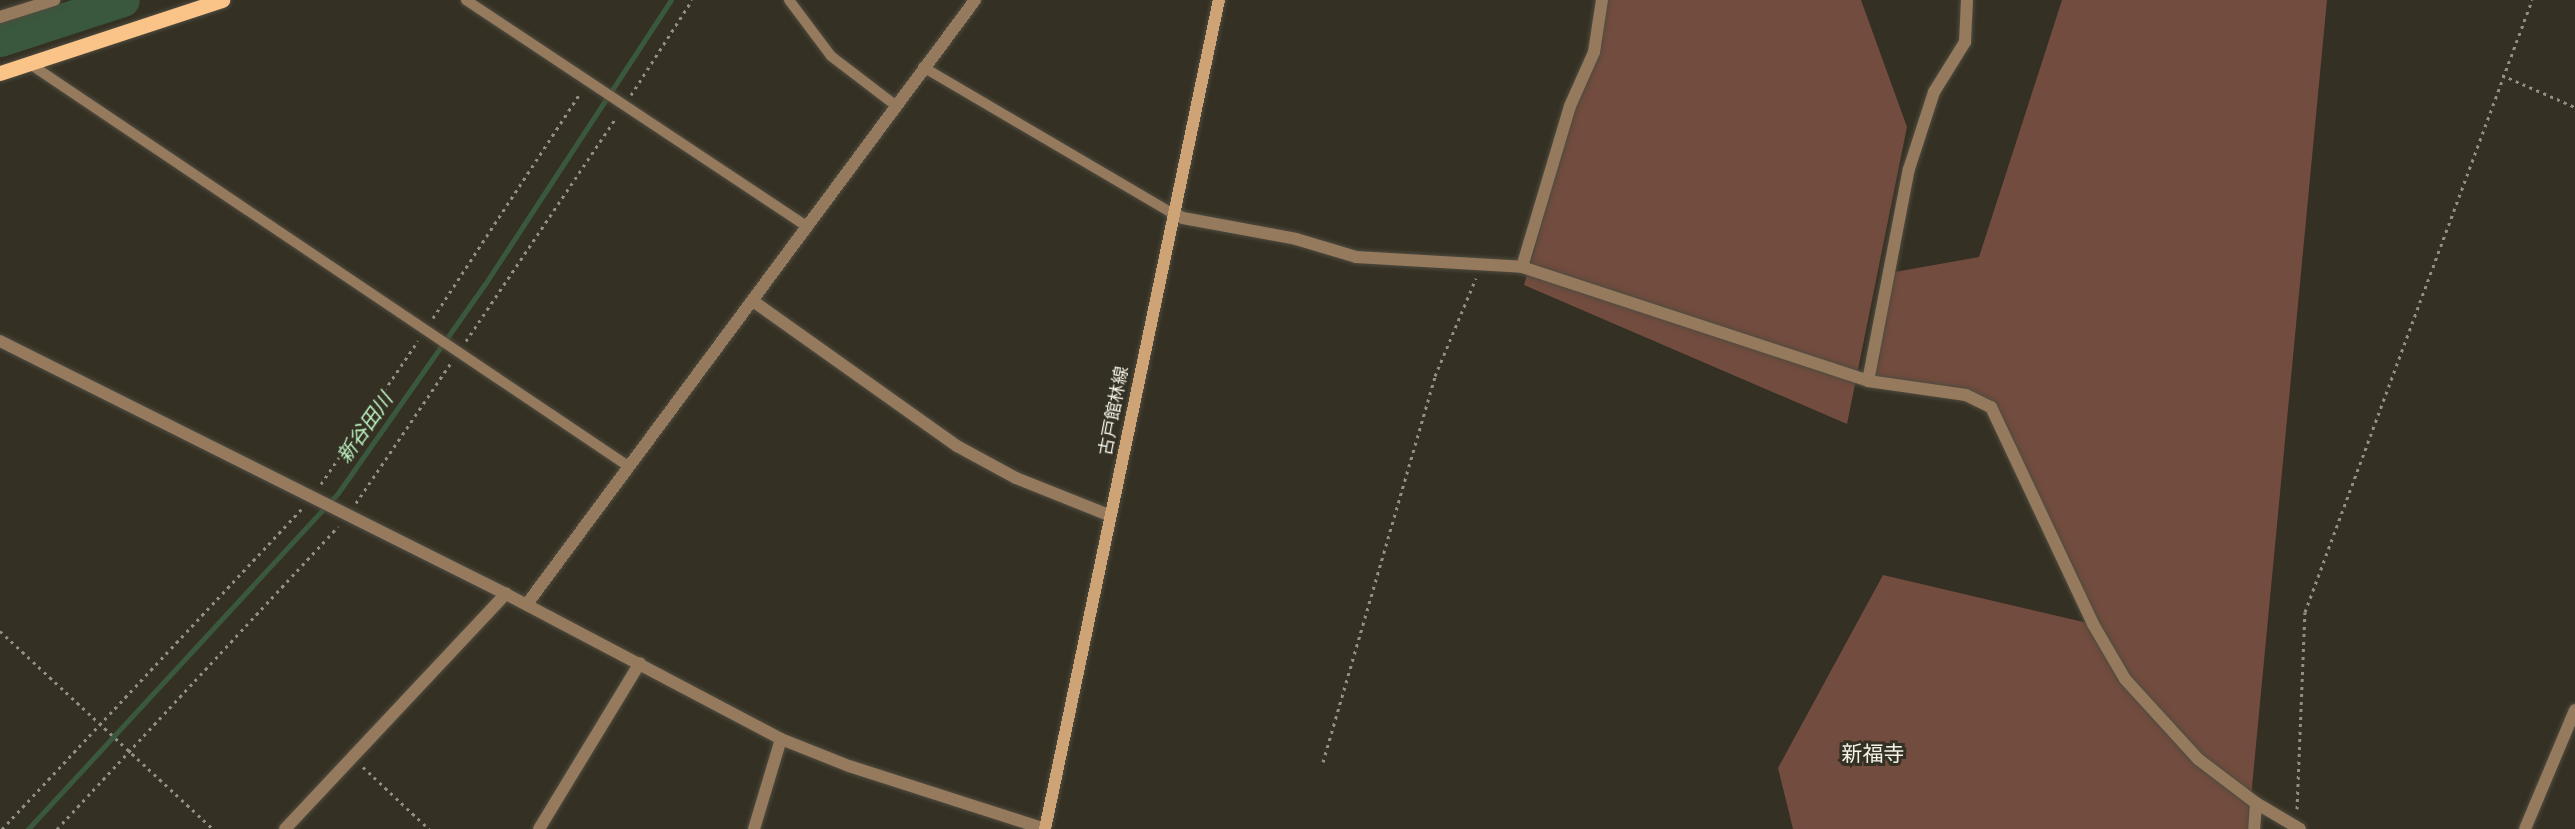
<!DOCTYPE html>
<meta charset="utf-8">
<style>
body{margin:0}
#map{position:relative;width:2575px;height:829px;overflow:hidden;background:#343023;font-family:Helvetica,"Noto Sans JP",sans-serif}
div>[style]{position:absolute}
.forest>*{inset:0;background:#724c3e}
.stream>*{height:5px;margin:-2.5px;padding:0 2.5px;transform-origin:2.5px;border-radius:2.5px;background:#3a583d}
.river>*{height:33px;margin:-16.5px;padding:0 16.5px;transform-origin:16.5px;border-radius:16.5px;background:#3a583d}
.path>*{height:3px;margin-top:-1.5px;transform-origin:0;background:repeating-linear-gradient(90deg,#928f84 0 3px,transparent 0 7.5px)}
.roads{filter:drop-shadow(0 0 2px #4f4b3f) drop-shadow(0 0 2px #4f4b3f)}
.service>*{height:10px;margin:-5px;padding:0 5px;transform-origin:5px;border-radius:5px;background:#957a5e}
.minor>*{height:12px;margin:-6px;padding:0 6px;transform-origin:6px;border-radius:6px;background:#957a5e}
.tertiary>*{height:12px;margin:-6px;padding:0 6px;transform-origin:6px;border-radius:6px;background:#957a5e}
.secondary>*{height:12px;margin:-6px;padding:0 6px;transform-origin:6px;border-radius:6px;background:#cea375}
.primary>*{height:15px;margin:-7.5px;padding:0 7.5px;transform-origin:7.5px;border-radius:7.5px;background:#fac387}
span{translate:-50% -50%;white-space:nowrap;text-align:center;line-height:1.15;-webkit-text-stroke:6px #343023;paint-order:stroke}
.street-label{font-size:18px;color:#f3f1e8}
.water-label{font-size:20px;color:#bdf3c2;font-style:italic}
.quarter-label{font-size:21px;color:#f3f1e8}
</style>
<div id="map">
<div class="forest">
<div style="clip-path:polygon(1598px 0,1861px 0,1907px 127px,1847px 424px,1524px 285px,1586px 70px)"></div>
<div style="clip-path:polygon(2062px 0,2327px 0,2248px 829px,1793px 829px,1778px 768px,1883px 575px,2092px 624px,1991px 407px,1868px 381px,1889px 273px,1979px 257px)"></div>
</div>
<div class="stream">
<div style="left:28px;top:829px;width:457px;rotate:-47.3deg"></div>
<div style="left:338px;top:493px;width:256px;rotate:-54.9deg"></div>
<div style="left:485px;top:284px;width:339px;rotate:-56.8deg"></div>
</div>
<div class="river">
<div style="left:0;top:40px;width:129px;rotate:-18deg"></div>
</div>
<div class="path">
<div style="left:2502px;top:75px;width:80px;rotate:23.7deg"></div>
<div style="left:631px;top:95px;width:113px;rotate:-57.3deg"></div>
<div style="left:433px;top:318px;width:270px;rotate:-56.8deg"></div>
<div style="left:466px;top:341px;width:269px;rotate:-56.1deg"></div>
<div style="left:321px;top:484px;width:173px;rotate:-55.9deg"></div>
<div style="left:356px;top:503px;width:168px;rotate:-55.9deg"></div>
<div style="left:0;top:631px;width:291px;rotate:42.9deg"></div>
<div style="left:1323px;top:762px;width:402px;rotate:-73.8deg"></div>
<div style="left:1435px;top:376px;width:106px;rotate:-67.3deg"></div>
<div style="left:363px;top:767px;width:91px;rotate:43.2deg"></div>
<div style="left:2297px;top:809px;width:197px;rotate:-87.7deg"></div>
<div style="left:2305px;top:612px;width:653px;rotate:-69.65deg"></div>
<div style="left:2px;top:829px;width:439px;rotate:-46.9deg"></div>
<div style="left:57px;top:829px;width:413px;rotate:-47.1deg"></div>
</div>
<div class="roads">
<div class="service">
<div style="left:466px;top:0;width:408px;rotate:33.6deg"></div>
<div style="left:789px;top:0;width:70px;rotate:53.1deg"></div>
<div style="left:831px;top:56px;width:81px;rotate:37.4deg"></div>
<div style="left:30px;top:64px;width:721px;rotate:33.91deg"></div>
<div style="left:923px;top:67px;width:289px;rotate:30.4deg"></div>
</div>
<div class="minor">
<div style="left:0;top:17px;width:57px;rotate:-17.5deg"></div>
<div style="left:1172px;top:213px;width:12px;rotate:24deg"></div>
<div style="left:1183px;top:218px;width:115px;rotate:10.5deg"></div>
<div style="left:1296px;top:239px;width:63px;rotate:16.7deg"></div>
<div style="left:1356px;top:257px;width:166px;rotate:3.4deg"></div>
<div style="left:1522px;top:267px;width:364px;rotate:18.2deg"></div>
<div style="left:1868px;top:381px;width:99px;rotate:8.1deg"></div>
<div style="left:1966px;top:395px;width:28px;rotate:26deg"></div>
<div style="left:1991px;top:407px;width:240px;rotate:64.8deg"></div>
<div style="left:2093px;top:624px;width:64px;rotate:59.8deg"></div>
<div style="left:2125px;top:679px;width:108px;rotate:47.6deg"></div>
<div style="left:2198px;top:759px;width:73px;rotate:37.2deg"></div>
<div style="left:2256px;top:803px;width:26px;rotate:94deg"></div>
<div style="left:1522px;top:267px;width:168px;rotate:-73.4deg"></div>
<div style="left:1570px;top:106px;width:59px;rotate:-66deg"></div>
<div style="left:1594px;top:52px;width:53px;rotate:-81.3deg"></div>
<div style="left:753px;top:301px;width:250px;rotate:35.4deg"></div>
<div style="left:957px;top:446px;width:67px;rotate:28.5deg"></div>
<div style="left:1016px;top:478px;width:102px;rotate:21.8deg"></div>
<div style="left:0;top:341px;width:566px;rotate:26.57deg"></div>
<div style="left:506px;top:594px;width:311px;rotate:27.8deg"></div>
<div style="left:781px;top:739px;width:73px;rotate:21.7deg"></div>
<div style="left:849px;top:766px;width:206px;rotate:17.8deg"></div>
<div style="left:1868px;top:381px;width:216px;rotate:-79.1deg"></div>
<div style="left:1909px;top:169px;width:81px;rotate:-72deg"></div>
<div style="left:1934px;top:92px;width:59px;rotate:-58.2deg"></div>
<div style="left:1965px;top:42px;width:42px;rotate:-87.3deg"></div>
<div style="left:527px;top:604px;width:752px;rotate:-53.43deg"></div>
<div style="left:285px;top:829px;width:323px;rotate:-46.8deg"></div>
<div style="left:539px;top:829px;width:194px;rotate:-58.7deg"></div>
<div style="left:754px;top:829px;width:94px;rotate:-73.3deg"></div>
<div style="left:2525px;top:829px;width:129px;rotate:-67.2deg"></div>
</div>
<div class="tertiary">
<div style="left:2256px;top:803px;width:51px;rotate:30.6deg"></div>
</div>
<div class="secondary">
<div style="left:1045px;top:829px;width:847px;rotate:-78.15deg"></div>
</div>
<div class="primary">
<div style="left:0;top:73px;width:234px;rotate:-18.2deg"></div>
</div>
</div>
<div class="street-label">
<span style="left:1114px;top:411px;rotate:-79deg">古戸館林線</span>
</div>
<div class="water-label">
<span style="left:365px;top:428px;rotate:-55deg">新谷田川</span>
</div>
<div class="quarter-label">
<span style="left:1873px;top:754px">新福寺</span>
</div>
</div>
